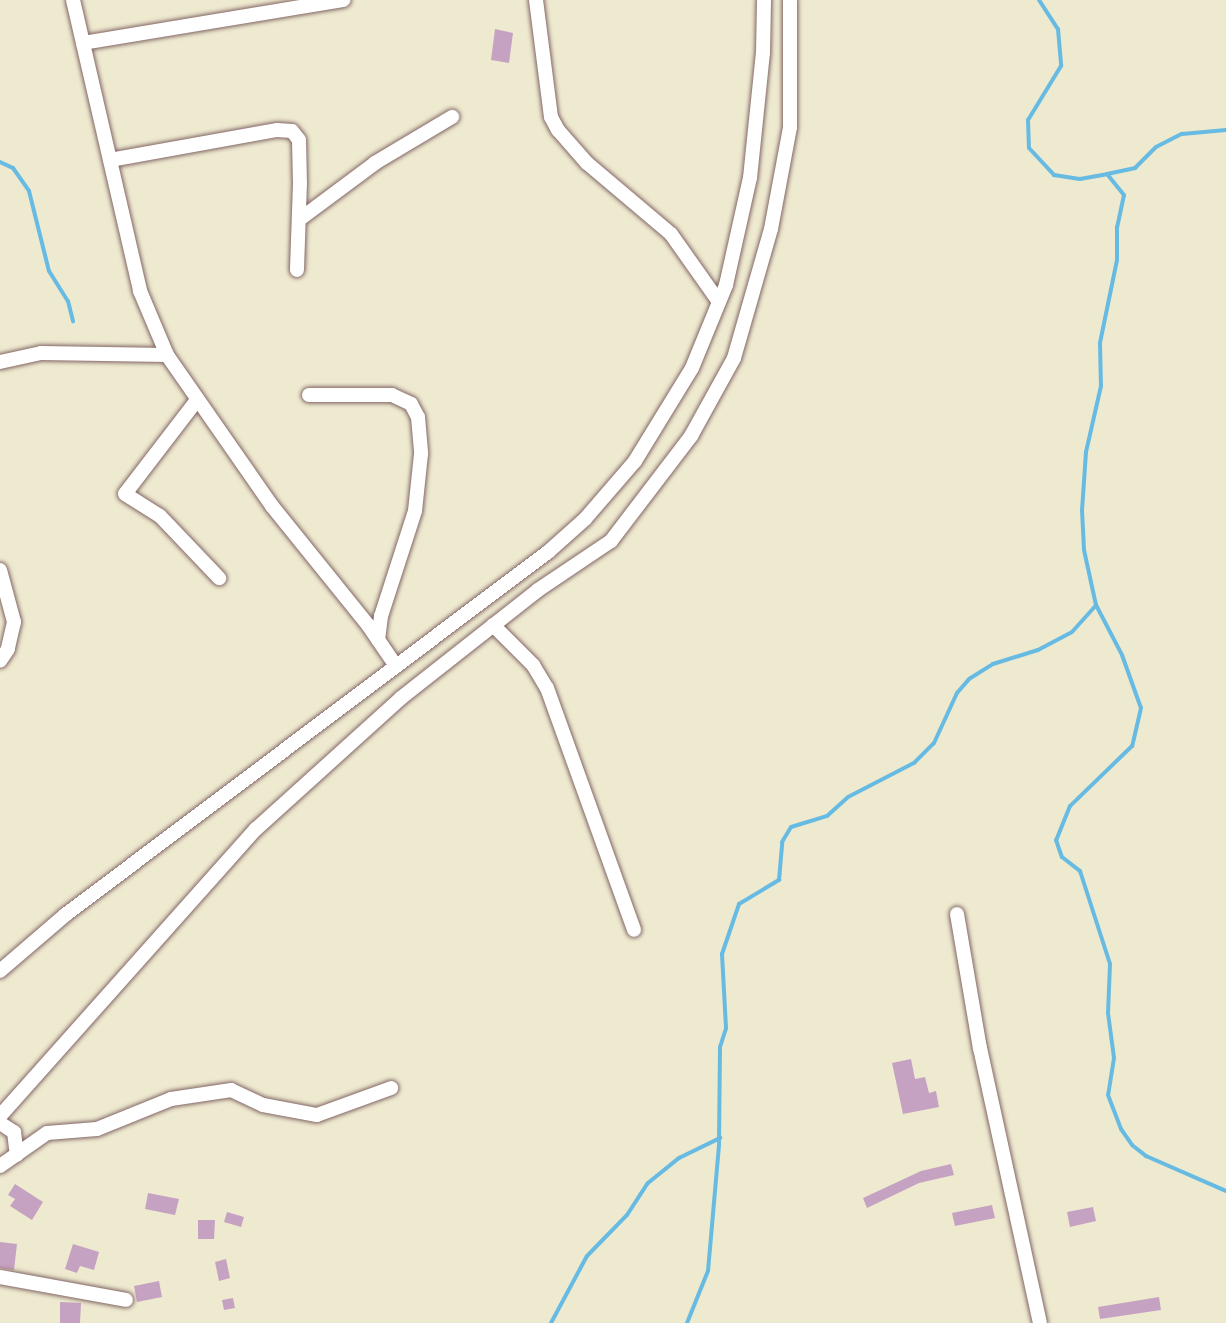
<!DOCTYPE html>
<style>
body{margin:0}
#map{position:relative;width:1226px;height:1323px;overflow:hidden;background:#eeead0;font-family:"Old Standard TT",serif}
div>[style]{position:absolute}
.stream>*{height:4px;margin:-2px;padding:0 2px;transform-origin:2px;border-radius:2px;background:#67bbe3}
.building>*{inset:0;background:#c6a2c2}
.roads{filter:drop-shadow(0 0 2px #836665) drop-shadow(0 0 2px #836665)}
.minor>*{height:14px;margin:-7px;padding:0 7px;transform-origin:7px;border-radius:7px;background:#fff}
span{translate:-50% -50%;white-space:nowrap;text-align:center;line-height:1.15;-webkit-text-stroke:4.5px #fdfcf7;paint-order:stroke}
</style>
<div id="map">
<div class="stream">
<div style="left:1039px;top:0;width:35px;rotate:57deg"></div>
<div style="left:1058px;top:29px;width:37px;rotate:85deg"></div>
<div style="left:1061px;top:66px;width:63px;rotate:121.4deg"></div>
<div style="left:1028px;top:120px;width:28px;rotate:88deg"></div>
<div style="left:1029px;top:148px;width:37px;rotate:47deg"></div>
<div style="left:1054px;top:175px;width:26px;rotate:9deg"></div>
<div style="left:1080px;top:179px;width:27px;rotate:-10deg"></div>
<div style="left:1107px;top:174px;width:27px;rotate:51deg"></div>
<div style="left:1124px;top:195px;width:33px;rotate:102deg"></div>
<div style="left:1117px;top:227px;width:33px;rotate:90deg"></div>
<div style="left:1117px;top:260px;width:85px;rotate:101.6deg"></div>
<div style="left:1100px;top:343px;width:43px;rotate:88.7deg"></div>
<div style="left:1101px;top:386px;width:68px;rotate:102.8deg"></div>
<div style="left:1086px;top:452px;width:58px;rotate:93.9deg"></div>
<div style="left:1082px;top:510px;width:40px;rotate:87.1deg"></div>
<div style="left:1084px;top:550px;width:56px;rotate:77.7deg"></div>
<div style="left:1096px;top:605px;width:56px;rotate:62.5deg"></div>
<div style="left:1122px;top:655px;width:56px;rotate:70.3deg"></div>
<div style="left:1141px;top:708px;width:39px;rotate:103deg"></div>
<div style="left:1132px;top:746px;width:86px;rotate:135.9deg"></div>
<div style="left:1070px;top:806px;width:37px;rotate:112deg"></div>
<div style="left:1056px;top:840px;width:18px;rotate:71deg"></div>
<div style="left:1062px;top:857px;width:23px;rotate:38deg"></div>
<div style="left:1080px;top:871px;width:98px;rotate:72.1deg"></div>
<div style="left:1110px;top:964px;width:49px;rotate:92.3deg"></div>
<div style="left:1108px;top:1013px;width:45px;rotate:82.4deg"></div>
<div style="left:1114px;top:1058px;width:37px;rotate:99deg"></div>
<div style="left:1108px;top:1095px;width:36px;rotate:69deg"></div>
<div style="left:1121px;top:1129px;width:19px;rotate:55deg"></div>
<div style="left:1132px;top:1145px;width:18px;rotate:38deg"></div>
<div style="left:1146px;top:1156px;width:87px;rotate:23.6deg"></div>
<div style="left:0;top:162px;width:14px;rotate:25deg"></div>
<div style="left:13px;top:168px;width:28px;rotate:55deg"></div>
<div style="left:29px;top:191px;width:82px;rotate:76deg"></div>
<div style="left:49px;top:271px;width:36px;rotate:58deg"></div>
<div style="left:68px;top:301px;width:21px;rotate:76deg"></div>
<div style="left:1107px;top:174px;width:29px;rotate:-12deg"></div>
<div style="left:1135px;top:168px;width:30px;rotate:-45deg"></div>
<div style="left:1156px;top:147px;width:29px;rotate:-27deg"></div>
<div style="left:1182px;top:134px;width:44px;rotate:-5.2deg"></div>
<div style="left:551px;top:1323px;width:76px;rotate:-61.8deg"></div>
<div style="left:587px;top:1256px;width:57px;rotate:-45.7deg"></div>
<div style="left:627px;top:1215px;width:38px;rotate:-57deg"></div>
<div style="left:648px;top:1183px;width:40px;rotate:-39deg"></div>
<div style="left:679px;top:1158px;width:46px;rotate:-26deg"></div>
<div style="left:687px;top:1323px;width:56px;rotate:-68deg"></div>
<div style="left:708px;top:1271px;width:127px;rotate:-85deg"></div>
<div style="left:719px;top:1144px;width:97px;rotate:-89.4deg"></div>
<div style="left:720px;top:1047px;width:20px;rotate:-72deg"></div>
<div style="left:726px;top:1028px;width:74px;rotate:-93.1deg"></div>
<div style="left:722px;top:954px;width:53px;rotate:-71.2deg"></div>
<div style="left:739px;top:904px;width:47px;rotate:-31deg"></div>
<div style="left:779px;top:880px;width:38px;rotate:-85deg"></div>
<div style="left:782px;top:842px;width:17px;rotate:-59deg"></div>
<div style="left:791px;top:827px;width:38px;rotate:-17deg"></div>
<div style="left:827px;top:816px;width:28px;rotate:-42deg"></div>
<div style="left:848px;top:797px;width:74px;rotate:-27.3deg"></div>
<div style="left:914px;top:763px;width:28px;rotate:-45deg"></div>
<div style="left:934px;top:743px;width:55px;rotate:-65.3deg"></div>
<div style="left:957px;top:693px;width:18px;rotate:-49deg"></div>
<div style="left:969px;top:679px;width:28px;rotate:-32deg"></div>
<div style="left:993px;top:664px;width:47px;rotate:-17.3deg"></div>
<div style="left:1038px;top:650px;width:38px;rotate:-28deg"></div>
<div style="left:1072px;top:632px;width:36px;rotate:-48deg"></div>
</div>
<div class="building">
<div style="clip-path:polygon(495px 29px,513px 33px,509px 63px,491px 60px)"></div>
<div style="clip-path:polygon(911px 1059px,915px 1079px,925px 1077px,929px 1093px,936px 1091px,939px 1107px,903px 1114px,892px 1063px)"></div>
<div style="clip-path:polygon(951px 1164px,954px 1175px,919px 1183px,867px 1208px,863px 1198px,921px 1171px)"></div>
<div style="clip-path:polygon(15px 1184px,43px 1202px,32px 1220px,10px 1206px,15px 1199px,8px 1195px)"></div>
<div style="clip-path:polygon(148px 1193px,179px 1199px,175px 1215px,145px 1209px)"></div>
<div style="clip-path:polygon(992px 1205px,995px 1218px,955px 1226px,952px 1213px)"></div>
<div style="clip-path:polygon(1093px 1207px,1096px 1221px,1070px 1227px,1067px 1212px)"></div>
<div style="clip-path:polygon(227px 1212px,244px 1217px,241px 1227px,224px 1222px)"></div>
<div style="clip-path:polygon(198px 1220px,215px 1220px,214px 1239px,198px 1239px)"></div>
<div style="clip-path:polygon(0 1242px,17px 1244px,14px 1270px,0 1268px)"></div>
<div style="clip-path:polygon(73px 1244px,99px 1252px,94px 1270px,80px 1266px,77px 1273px,65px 1269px)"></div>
<div style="clip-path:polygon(226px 1259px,230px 1278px,219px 1281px,215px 1262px)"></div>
<div style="clip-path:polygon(159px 1281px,162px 1297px,137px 1302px,134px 1286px)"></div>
<div style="clip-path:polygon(1159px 1297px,1161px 1310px,1100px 1319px,1098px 1307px)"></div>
<div style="clip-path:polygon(233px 1298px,235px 1308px,224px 1310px,222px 1300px)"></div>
<div style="clip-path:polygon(60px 1302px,81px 1303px,80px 1323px,60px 1323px)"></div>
</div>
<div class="roads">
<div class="minor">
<div style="left:73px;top:0;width:299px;rotate:77deg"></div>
<div style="left:140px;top:291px;width:69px;rotate:67.1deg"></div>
<div style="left:167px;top:355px;width:184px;rotate:55.2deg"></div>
<div style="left:272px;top:506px;width:153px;rotate:51.1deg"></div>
<div style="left:368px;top:625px;width:50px;rotate:55.7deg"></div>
<div style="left:536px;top:0;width:118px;rotate:82.7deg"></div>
<div style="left:551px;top:117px;width:15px;rotate:62deg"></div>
<div style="left:558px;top:130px;width:44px;rotate:48.7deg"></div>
<div style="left:587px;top:163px;width:110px;rotate:40.2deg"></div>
<div style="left:671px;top:234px;width:83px;rotate:54.8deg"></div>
<div style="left:83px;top:43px;width:264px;rotate:-9.4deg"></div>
<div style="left:110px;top:160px;width:170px;rotate:-10.2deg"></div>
<div style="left:277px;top:130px;width:15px;rotate:4deg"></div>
<div style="left:292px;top:131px;width:11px;rotate:52deg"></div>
<div style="left:299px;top:140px;width:43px;rotate:88.7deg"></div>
<div style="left:300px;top:183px;width:87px;rotate:92deg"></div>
<div style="left:300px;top:219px;width:94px;rotate:-36.7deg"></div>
<div style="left:375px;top:163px;width:90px;rotate:-30.9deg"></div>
<div style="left:0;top:362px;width:42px;rotate:-12.4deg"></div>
<div style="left:41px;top:353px;width:126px;rotate:0.9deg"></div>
<div style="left:309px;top:395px;width:83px"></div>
<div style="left:392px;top:395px;width:21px;rotate:25deg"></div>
<div style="left:411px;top:404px;width:15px;rotate:62deg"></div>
<div style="left:418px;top:417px;width:37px;rotate:85deg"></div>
<div style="left:421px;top:454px;width:57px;rotate:96deg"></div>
<div style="left:415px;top:511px;width:110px;rotate:107.9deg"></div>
<div style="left:381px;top:616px;width:24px;rotate:97deg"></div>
<div style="left:197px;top:400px;width:118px;rotate:127.5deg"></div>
<div style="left:125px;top:494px;width:41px;rotate:32.2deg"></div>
<div style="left:160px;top:516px;width:86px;rotate:46.4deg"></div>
<div style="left:0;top:570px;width:54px;rotate:74.9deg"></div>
<div style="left:14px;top:622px;width:28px;rotate:103deg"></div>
<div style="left:8px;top:649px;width:14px;rotate:124deg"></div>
<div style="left:493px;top:625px;width:57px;rotate:45deg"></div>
<div style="left:533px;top:665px;width:27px;rotate:59deg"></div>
<div style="left:547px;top:688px;width:257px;rotate:70.2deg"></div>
<div style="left:957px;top:914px;width:136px;rotate:80.3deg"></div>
<div style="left:980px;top:1048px;width:281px;rotate:77.7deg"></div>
<div style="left:0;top:971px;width:86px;rotate:-40.7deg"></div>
<div style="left:65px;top:915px;width:604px;rotate:-36.93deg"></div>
<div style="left:548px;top:552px;width:50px;rotate:-41.7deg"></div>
<div style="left:585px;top:519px;width:77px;rotate:-49.2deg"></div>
<div style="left:635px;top:461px;width:109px;rotate:-58.5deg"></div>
<div style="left:692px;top:368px;width:90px;rotate:-67.7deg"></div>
<div style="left:726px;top:285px;width:110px;rotate:-77.4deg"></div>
<div style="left:750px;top:178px;width:126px;rotate:-84.1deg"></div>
<div style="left:763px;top:53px;width:53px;rotate:-88.9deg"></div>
<div style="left:0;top:1116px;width:385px;rotate:-48.3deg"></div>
<div style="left:256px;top:829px;width:195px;rotate:-42.1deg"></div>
<div style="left:401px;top:698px;width:174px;rotate:-38.2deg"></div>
<div style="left:538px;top:590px;width:88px;rotate:-33.9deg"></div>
<div style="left:611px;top:541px;width:132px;rotate:-52.7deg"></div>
<div style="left:691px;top:436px;width:89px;rotate:-61.1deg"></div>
<div style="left:734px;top:358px;width:134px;rotate:-74deg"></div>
<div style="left:771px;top:229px;width:104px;rotate:-79.4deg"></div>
<div style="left:790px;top:127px;width:127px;rotate:-90deg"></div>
<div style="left:0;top:1123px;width:17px;rotate:33deg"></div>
<div style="left:14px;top:1132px;width:23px;rotate:83deg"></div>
<div style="left:0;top:1166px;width:57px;rotate:-35.1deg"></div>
<div style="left:47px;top:1133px;width:50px;rotate:-4.6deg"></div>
<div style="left:97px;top:1129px;width:80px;rotate:-22.1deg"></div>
<div style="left:171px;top:1099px;width:61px;rotate:-8.5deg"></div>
<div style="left:231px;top:1090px;width:35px;rotate:25deg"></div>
<div style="left:263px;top:1105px;width:55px;rotate:10.5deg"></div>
<div style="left:317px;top:1115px;width:79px;rotate:-20deg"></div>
<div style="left:0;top:1277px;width:128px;rotate:10.3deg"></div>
</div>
</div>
</div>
